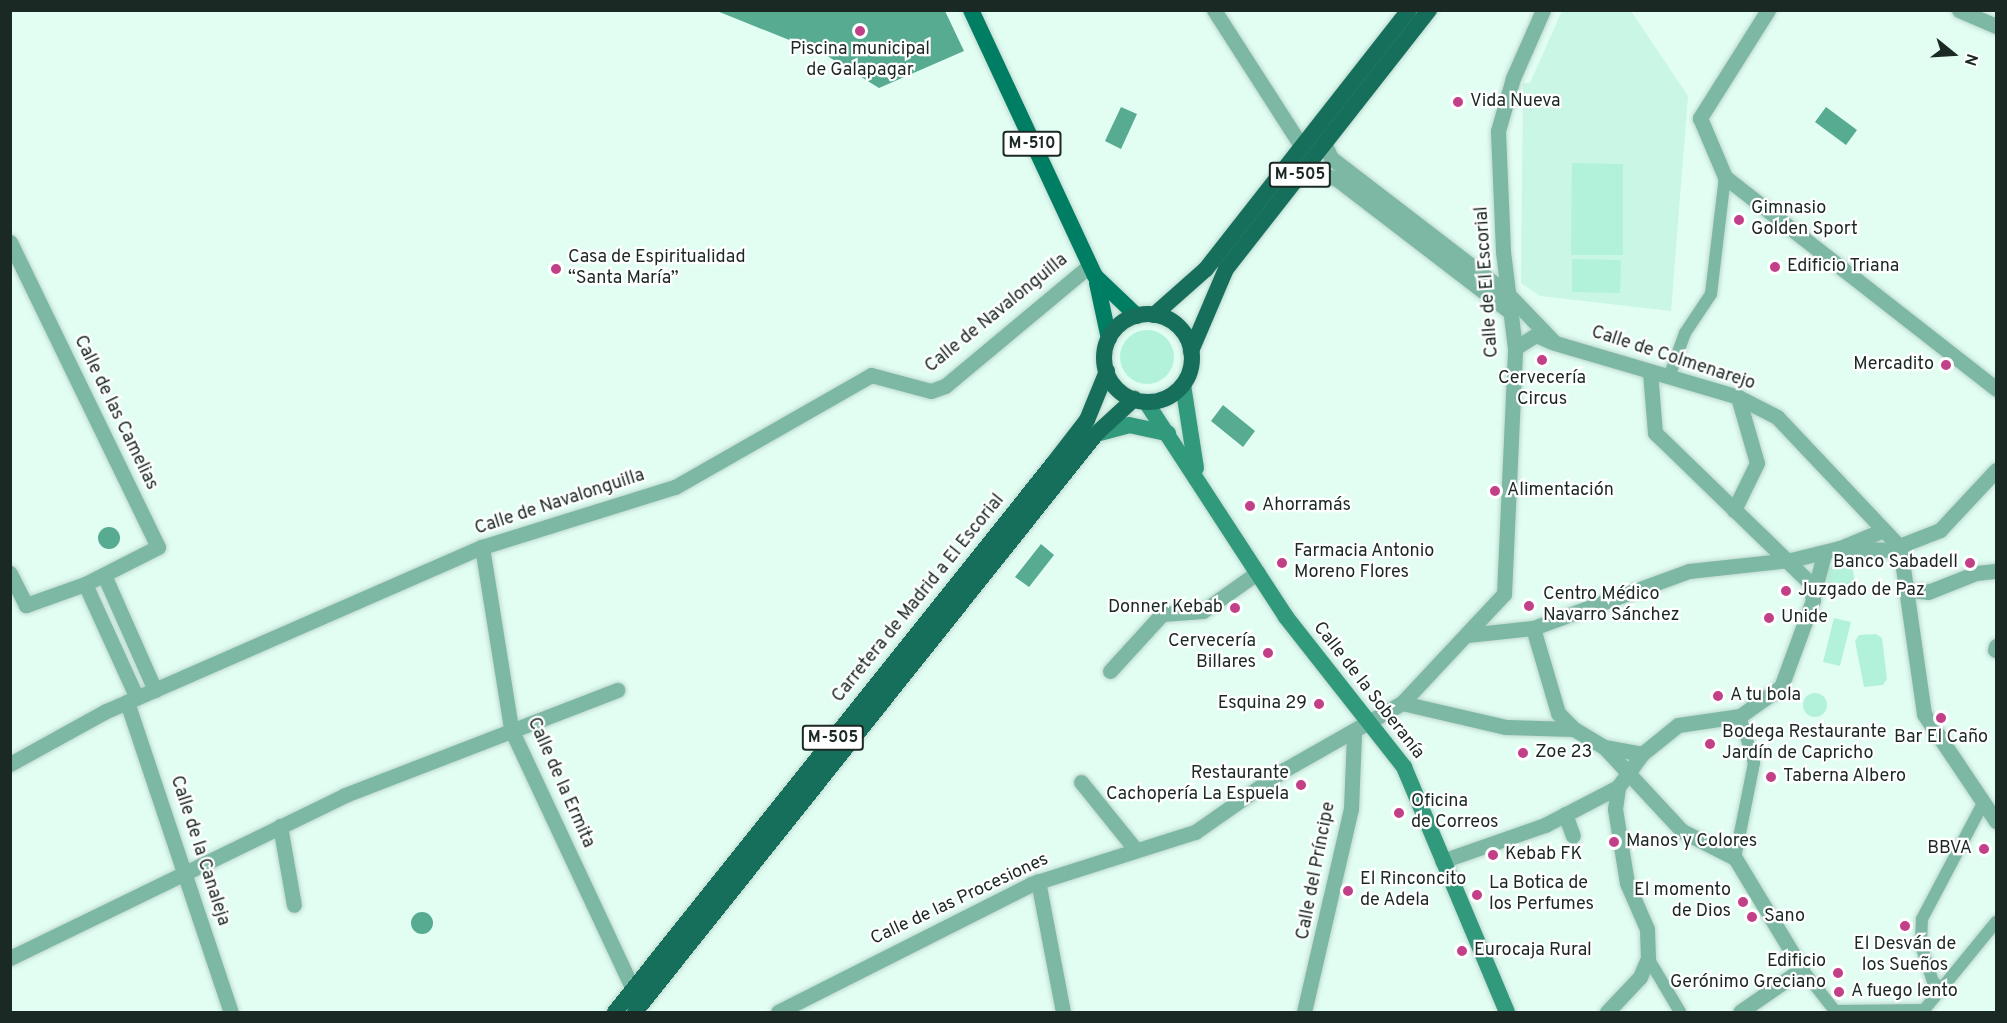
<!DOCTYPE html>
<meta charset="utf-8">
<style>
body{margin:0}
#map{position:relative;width:2007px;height:1023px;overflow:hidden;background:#e2fef3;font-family:Overpass,sans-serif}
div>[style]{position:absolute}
.built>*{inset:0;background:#c9f6e5}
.green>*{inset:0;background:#b2f2db}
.round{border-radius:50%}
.water>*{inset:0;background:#56ab91}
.roads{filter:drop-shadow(0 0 2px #bed8ce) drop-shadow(0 0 2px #bed8ce)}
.pedestrian>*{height:12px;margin:-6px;padding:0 6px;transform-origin:6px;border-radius:6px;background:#7db8a4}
.minor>*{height:15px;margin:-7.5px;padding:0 7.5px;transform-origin:7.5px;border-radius:7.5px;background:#7db8a4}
.secondary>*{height:16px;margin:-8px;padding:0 8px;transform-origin:8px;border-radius:8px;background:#31997c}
.primary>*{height:16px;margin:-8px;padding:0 8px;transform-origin:8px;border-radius:8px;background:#007e63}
.trunk>*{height:16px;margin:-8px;padding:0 8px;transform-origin:8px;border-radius:8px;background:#166f5a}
.trunk>.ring{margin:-8px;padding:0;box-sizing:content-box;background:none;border:16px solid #166f5a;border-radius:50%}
.dots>*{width:16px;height:16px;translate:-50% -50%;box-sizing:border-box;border:3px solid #fff;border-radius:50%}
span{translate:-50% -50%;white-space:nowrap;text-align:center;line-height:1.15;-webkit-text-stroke:4.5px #fff;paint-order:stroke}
.shield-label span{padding:2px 4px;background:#fff;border:2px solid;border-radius:4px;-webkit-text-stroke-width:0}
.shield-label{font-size:16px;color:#1b2924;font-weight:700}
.poi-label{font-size:18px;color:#1b2924}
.left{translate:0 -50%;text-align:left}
.right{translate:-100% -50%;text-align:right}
.street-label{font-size:18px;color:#1b2924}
.frame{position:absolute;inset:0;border:12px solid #1b2924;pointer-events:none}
.north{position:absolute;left:1923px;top:24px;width:60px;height:60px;-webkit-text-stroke:4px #fff;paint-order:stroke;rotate:108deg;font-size:16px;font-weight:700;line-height:24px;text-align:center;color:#1b2924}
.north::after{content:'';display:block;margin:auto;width:21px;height:27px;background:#1b2924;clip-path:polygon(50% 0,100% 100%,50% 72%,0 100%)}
</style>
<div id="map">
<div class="built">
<div style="clip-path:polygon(1562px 11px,1631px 11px,1688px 96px,1671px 311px,1540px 296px,1521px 283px,1523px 83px,1530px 83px)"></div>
</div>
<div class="green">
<div style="clip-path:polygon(1572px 163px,1623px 164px,1623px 255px,1571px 255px)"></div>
<div style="clip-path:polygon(1572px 259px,1621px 260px,1620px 293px,1572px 292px)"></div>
<div class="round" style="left:1120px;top:330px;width:54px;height:54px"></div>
<div style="clip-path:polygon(1852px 564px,1855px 584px,1826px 587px,1829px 567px)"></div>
<div style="clip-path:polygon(1834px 618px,1851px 622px,1840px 666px,1823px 662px)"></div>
<div style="clip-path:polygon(1876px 634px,1882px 638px,1887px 679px,1883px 685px,1864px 687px,1855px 641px,1859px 635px)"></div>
<div class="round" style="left:1803px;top:693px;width:24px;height:24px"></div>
</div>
<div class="water">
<div style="clip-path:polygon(717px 11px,945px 11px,964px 51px,879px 88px,824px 54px)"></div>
<div style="clip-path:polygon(1121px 107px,1137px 114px,1121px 149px,1105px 141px)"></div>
<div style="clip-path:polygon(1826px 107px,1857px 130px,1846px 145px,1815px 122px)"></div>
<div style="clip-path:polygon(1223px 405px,1255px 431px,1243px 447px,1211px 421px)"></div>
<div class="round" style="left:98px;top:527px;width:22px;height:22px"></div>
<div style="clip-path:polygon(1041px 544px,1054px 555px,1029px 587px,1015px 577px)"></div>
<div class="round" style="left:411px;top:912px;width:22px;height:22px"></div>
</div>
<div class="roads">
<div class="pedestrian">
<div style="left:1669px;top:377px;width:47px;rotate:-70deg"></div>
<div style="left:1685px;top:333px;width:47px;rotate:-56.3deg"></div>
<div style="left:1711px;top:294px;width:118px;rotate:-83.2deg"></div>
<div style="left:1735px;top:858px;width:97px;rotate:-78.7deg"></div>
<div style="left:1754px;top:763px;width:49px;rotate:-106.6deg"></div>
<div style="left:1648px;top:958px;width:63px;rotate:59.3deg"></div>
<div style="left:1802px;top:969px;width:53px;rotate:51.8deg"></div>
<div style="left:1835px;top:1011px;width:89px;rotate:-0.6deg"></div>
<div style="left:1924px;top:1010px;width:114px;rotate:-50.7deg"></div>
<div style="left:1941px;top:988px;width:10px;rotate:-143deg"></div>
<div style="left:1933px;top:982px;width:39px;rotate:-108deg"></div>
<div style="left:1921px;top:945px;width:26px;rotate:-88deg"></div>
<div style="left:1922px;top:919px;width:129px;rotate:-62.2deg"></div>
</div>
<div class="minor">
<div style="left:1214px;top:10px;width:163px;rotate:57.3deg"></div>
<div style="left:1768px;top:10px;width:128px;rotate:122.2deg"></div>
<div style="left:1700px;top:118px;width:64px;rotate:67deg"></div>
<div style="left:1725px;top:177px;width:344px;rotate:38deg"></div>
<div style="left:1959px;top:10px;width:40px;rotate:23.4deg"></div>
<div style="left:1324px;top:143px;width:17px;rotate:65deg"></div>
<div style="left:1331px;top:158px;width:222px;rotate:37.5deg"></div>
<div style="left:1507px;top:293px;width:69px;rotate:46.2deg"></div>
<div style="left:1555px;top:343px;width:191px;rotate:16.4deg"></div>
<div style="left:1738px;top:397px;width:44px;rotate:27.1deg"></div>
<div style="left:1777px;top:417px;width:179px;rotate:46.6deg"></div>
<div style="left:1304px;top:170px;width:34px;rotate:15deg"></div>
<div style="left:1337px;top:179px;width:215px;rotate:37.5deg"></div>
<div style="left:10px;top:242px;width:339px;rotate:64.1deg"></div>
<div style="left:158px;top:547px;width:82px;rotate:153.1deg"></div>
<div style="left:85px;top:584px;width:63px;rotate:160.4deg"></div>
<div style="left:26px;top:605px;width:36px;rotate:-117deg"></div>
<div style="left:1515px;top:348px;width:25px;rotate:-32deg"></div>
<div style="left:1536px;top:335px;width:17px;rotate:24deg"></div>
<div style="left:1734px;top:510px;width:52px;rotate:-63.9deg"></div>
<div style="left:1757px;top:463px;width:69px;rotate:-106.1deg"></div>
<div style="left:1881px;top:531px;width:44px;rotate:157.5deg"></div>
<div style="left:1840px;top:548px;width:49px;rotate:2.3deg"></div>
<div style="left:1889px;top:550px;width:55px;rotate:-21.4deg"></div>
<div style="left:1940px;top:530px;width:82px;rotate:-47deg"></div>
<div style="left:482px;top:547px;width:184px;rotate:80.9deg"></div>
<div style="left:511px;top:729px;width:285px;rotate:64.9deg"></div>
<div style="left:1900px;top:547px;width:169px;rotate:81.8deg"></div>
<div style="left:1924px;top:714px;width:129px;rotate:56.1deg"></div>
<div style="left:104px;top:575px;width:126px;rotate:66.1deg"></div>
<div style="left:85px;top:584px;width:125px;rotate:65.5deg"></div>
<div style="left:1907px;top:590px;width:21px;rotate:5deg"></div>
<div style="left:1928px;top:592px;width:52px;rotate:-21.6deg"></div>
<div style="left:1976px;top:573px;width:20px;rotate:-6deg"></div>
<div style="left:1813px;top:597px;width:44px;rotate:-75.7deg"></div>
<div style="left:1533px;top:628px;width:89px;rotate:73.6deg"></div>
<div style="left:1558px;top:713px;width:23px;rotate:45deg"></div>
<div style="left:1467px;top:635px;width:66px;rotate:-6.1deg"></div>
<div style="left:1533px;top:628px;width:166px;rotate:-20.1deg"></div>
<div style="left:1689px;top:571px;width:103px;rotate:-6.2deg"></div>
<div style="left:1791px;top:560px;width:50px;rotate:-13.8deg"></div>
<div style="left:1995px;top:650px;width:4px;rotate:-76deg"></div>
<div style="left:1110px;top:671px;width:77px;rotate:-47.6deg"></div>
<div style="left:1162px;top:614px;width:41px;rotate:-4.2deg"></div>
<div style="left:1203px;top:611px;width:67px;rotate:-35.3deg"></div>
<div style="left:127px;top:702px;width:327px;rotate:71.5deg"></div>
<div style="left:1402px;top:703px;width:107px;rotate:13deg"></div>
<div style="left:1506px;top:727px;width:68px;rotate:1.7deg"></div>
<div style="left:1574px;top:729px;width:35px;rotate:31deg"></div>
<div style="left:1604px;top:747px;width:39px;rotate:10deg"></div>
<div style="left:1604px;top:747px;width:115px;rotate:47.1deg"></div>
<div style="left:1682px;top:831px;width:59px;rotate:27deg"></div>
<div style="left:1735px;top:858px;width:130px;rotate:58.9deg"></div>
<div style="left:1802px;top:969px;width:75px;rotate:145.3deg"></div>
<div style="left:10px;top:764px;width:110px;rotate:-28.9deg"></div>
<div style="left:106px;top:711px;width:410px;rotate:-23.6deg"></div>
<div style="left:482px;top:547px;width:202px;rotate:-17.3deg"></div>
<div style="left:675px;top:487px;width:226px;rotate:-29.7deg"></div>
<div style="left:871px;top:375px;width:62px;rotate:14.9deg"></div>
<div style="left:931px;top:391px;width:15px;rotate:-20deg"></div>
<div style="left:945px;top:386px;width:189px;rotate:-39.8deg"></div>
<div style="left:1081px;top:782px;width:86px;rotate:51.1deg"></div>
<div style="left:1565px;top:814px;width:23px;rotate:70deg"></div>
<div style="left:280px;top:826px;width:80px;rotate:80deg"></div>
<div style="left:1442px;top:861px;width:109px;rotate:-19.3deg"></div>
<div style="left:1545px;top:825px;width:82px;rotate:-27.5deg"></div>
<div style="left:1618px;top:787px;width:41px;rotate:-54deg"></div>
<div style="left:1642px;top:754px;width:46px;rotate:-38.9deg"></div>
<div style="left:1678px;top:725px;width:63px;rotate:-8.3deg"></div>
<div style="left:1740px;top:716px;width:50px;rotate:-35.3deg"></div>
<div style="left:1781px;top:687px;width:93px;rotate:-69.8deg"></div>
<div style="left:1813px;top:600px;width:17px;rotate:-100deg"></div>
<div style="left:1810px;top:583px;width:216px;rotate:-135.9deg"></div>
<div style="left:1655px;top:433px;width:61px;rotate:-94.7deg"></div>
<div style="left:1038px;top:881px;width:133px;rotate:79.2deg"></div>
<div style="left:10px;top:958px;width:373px;rotate:-25.9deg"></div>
<div style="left:345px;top:795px;width:292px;rotate:-21.1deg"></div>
<div style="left:778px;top:1012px;width:284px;rotate:-26.8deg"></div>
<div style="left:1031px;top:884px;width:172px;rotate:-17.6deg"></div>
<div style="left:1195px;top:832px;width:108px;rotate:-34.9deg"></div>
<div style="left:1284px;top:770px;width:136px;rotate:-29.6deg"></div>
<div style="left:1402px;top:703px;width:149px;rotate:-46.9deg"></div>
<div style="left:1504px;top:594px;width:246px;rotate:-87.4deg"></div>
<div style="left:1515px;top:348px;width:98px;rotate:-97.1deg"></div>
<div style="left:1503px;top:251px;width:120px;rotate:-92.4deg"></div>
<div style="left:1498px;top:131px;width:55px;rotate:-74.2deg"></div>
<div style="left:1513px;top:78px;width:74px;rotate:-66.2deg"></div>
<div style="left:1304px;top:1012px;width:208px;rotate:-77deg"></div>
<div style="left:1351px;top:809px;width:75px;rotate:-87.7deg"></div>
<div style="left:1607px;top:1012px;width:48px;rotate:-46.7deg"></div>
<div style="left:1640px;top:977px;width:21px;rotate:-67deg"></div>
<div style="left:1648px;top:958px;width:29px;rotate:-92deg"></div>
<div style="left:1647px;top:929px;width:50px;rotate:-113.5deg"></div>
<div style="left:1627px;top:883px;width:75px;rotate:-99.2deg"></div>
<div style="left:1615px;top:809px;width:22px;rotate:-82deg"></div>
</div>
<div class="secondary">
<div style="left:1183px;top:385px;width:84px;rotate:81.1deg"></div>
<div style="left:1146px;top:402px;width:257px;rotate:56.9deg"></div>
<div style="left:1286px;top:617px;width:191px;rotate:51.8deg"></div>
<div style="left:1404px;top:767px;width:266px;rotate:67.2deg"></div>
<div style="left:1096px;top:434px;width:34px;rotate:-15deg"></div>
<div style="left:1129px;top:425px;width:40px;rotate:12deg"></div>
</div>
<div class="primary">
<div style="left:971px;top:10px;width:293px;rotate:65deg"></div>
<div style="left:1095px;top:276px;width:58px;rotate:43.6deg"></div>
<div style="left:1097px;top:283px;width:57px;rotate:77.9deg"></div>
</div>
<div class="trunk">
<div class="ring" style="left:1104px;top:314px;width:72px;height:72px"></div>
<div style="left:1154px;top:315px;width:69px;rotate:-41.5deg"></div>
<div style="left:1206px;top:269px;width:329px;rotate:-51.9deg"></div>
<div style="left:1191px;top:351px;width:89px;rotate:-66.9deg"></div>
<div style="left:1226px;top:269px;width:329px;rotate:-51.9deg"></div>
<div style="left:615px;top:1012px;width:702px;rotate:-51.37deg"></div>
<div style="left:1053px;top:464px;width:56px;rotate:-52.3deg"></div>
<div style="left:1087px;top:420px;width:53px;rotate:-67.8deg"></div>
<div style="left:635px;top:1012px;width:739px;rotate:-51.42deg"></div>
<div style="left:1096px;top:434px;width:52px;rotate:-42.6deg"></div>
</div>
</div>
<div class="dots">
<div style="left:860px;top:31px;background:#c24087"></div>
<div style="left:1458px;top:102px;background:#c24087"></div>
<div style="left:1739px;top:220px;background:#c24087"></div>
<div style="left:1775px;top:267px;background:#c24087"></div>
<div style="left:556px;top:269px;background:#c24087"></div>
<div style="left:1542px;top:360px;background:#c24087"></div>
<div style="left:1946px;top:365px;background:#c24087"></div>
<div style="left:1495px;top:491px;background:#c24087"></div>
<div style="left:1250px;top:506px;background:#c24087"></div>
<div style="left:1282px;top:563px;background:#c24087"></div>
<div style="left:1970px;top:563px;background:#c24087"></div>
<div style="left:1786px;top:591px;background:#c24087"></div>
<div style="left:1529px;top:606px;background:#c24087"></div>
<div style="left:1235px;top:608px;background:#c24087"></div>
<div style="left:1769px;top:618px;background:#c24087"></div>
<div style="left:1268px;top:653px;background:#c24087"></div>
<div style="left:1718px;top:696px;background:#c24087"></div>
<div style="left:1319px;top:704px;background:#c24087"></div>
<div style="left:1941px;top:718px;background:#c24087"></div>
<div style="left:1710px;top:744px;background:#c24087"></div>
<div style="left:1523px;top:753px;background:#c24087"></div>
<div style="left:1771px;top:777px;background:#c24087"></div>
<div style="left:1301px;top:785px;background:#c24087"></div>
<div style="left:1399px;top:813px;background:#c24087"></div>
<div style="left:1614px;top:842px;background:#c24087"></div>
<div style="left:1984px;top:849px;background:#c24087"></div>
<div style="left:1493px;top:855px;background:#c24087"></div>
<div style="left:1348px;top:891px;background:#c24087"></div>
<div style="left:1477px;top:895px;background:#c24087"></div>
<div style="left:1743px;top:902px;background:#c24087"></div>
<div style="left:1752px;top:917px;background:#c24087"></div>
<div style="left:1905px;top:926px;background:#c24087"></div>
<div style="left:1462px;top:951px;background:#c24087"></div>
<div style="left:1838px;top:973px;background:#c24087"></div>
<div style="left:1839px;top:992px;background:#c24087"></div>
</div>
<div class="shield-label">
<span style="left:1032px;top:144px">M-510</span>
<span style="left:1300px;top:175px">M-505</span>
<span style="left:833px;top:738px">M-505</span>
</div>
<div class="poi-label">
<span style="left:860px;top:61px">Piscina municipal<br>de Galapagar</span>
<span class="left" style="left:1470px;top:102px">Vida Nueva</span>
<span class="left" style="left:1751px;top:220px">Gimnasio<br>Golden Sport</span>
<span class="left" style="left:568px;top:269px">Casa de Espiritualidad<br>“Santa María”</span>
<span class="left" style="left:1787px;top:267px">Edificio Triana</span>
<span class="right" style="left:1934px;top:365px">Mercadito</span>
<span style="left:1542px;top:390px">Cervecería<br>Circus</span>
<span class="left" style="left:1507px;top:491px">Alimentación</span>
<span class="left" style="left:1262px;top:506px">Ahorramás</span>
<span class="left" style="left:1294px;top:563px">Farmacia Antonio<br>Moreno Flores</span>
<span class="right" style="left:1958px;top:563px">Banco Sabadell</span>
<span class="left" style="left:1798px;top:591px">Juzgado de Paz</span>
<span class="left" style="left:1543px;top:606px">Centro Médico<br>Navarro Sánchez</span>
<span class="right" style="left:1223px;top:608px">Donner Kebab</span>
<span class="left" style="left:1781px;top:618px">Unide</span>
<span class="right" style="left:1256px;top:653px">Cervecería<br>Billares</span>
<span class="left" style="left:1730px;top:696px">A tu bola</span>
<span class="right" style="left:1307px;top:704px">Esquina 29</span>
<span class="left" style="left:1722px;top:744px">Bodega Restaurante<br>Jardín de Capricho</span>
<span style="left:1941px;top:738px">Bar El Caño</span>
<span class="left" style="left:1535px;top:753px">Zoe 23</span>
<span class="right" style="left:1289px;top:785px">Restaurante<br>Cachopería La Espuela</span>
<span class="left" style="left:1783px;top:777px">Taberna Albero</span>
<span class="left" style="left:1411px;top:813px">Oficina<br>de Correos</span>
<span class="left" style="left:1626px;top:842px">Manos y Colores</span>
<span class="right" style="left:1972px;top:849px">BBVA</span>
<span class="left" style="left:1505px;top:855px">Kebab FK</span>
<span class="left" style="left:1360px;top:891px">El Rinconcito<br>de Adela</span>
<span class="left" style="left:1489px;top:895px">La Botica de<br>los Perfumes</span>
<span class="right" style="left:1731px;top:902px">El momento<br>de Dios</span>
<span class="left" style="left:1764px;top:917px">Sano</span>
<span style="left:1905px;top:956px">El Desván de<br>los Sueños</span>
<span class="left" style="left:1474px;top:951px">Eurocaja Rural</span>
<span class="right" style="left:1826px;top:973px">Edificio<br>Gerónimo Greciano</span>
<span class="left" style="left:1851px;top:992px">A fuego lento</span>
</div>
<div class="street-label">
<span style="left:1488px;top:282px;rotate:-94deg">Calle de El Escorial</span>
<span style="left:997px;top:314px;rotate:-39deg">Calle de Navalonguilla</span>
<span style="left:1673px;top:359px;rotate:18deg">Calle de Colmenarejo</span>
<span style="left:115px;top:413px;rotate:64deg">Calle de las Camelias</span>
<span style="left:560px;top:503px;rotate:-18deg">Calle de Navalonguilla</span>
<span style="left:919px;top:599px;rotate:-51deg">Carretera de Madrid a El Escorial</span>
<span style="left:1368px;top:691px;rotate:52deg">Calle de la Soberanía</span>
<span style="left:560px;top:783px;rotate:66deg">Calle de la Ermita</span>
<span style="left:199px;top:851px;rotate:72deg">Calle de la Canaleja</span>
<span style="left:1317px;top:871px;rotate:-79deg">Calle del Príncipe</span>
<span style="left:960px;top:900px;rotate:-25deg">Calle de las Procesiones</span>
</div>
<div class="frame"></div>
<div class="north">N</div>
</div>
